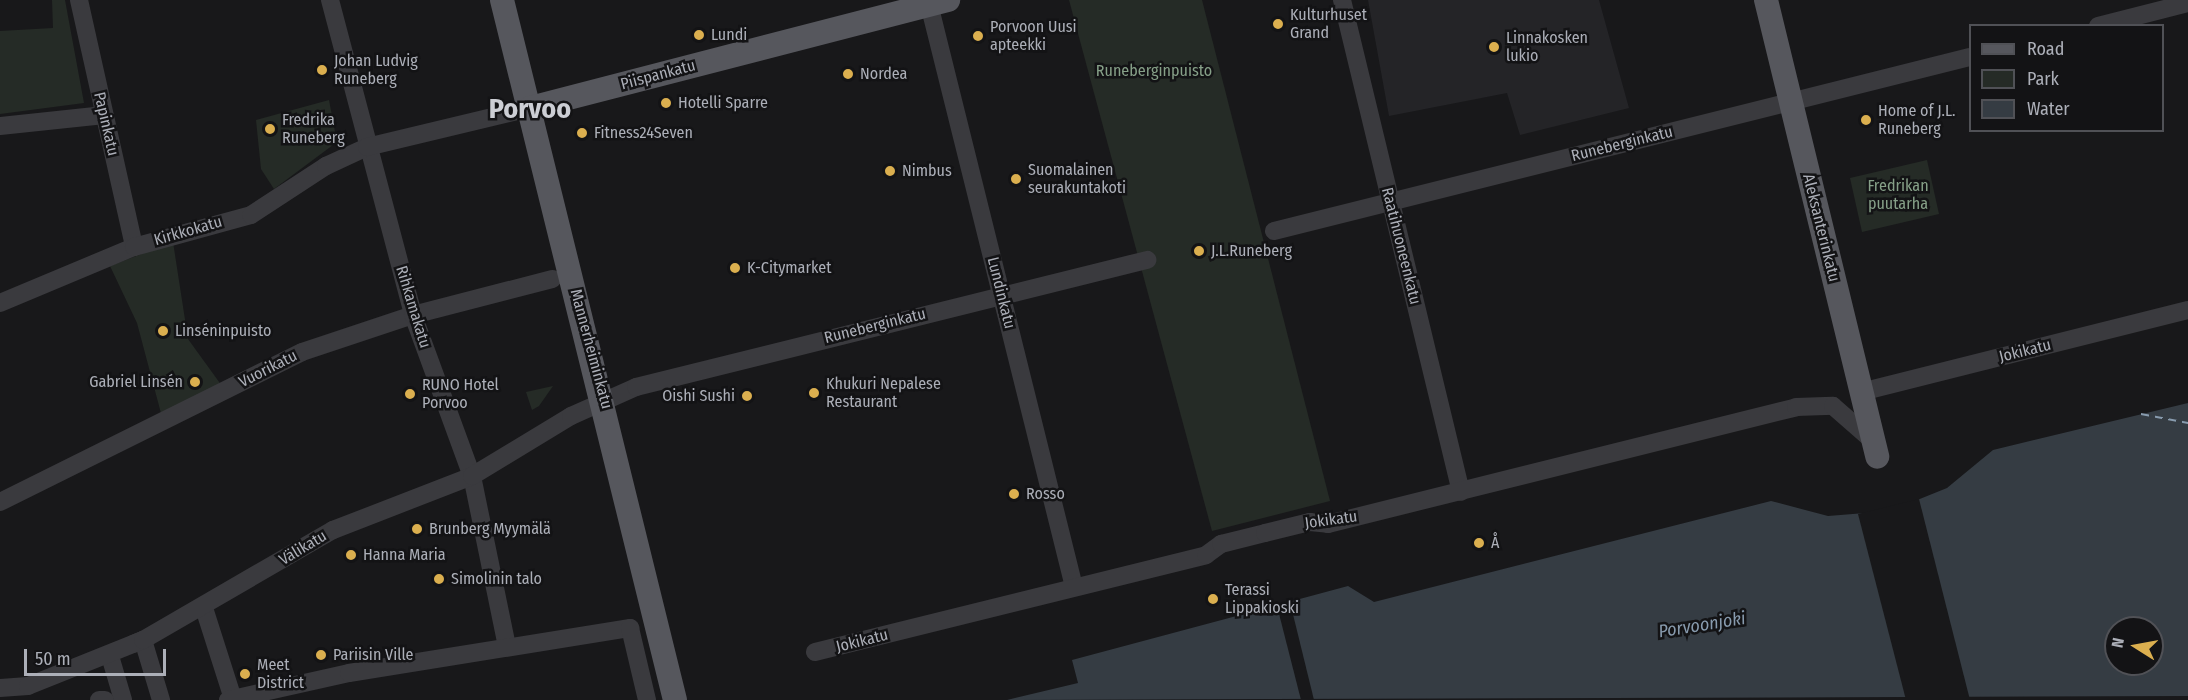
<!DOCTYPE html>
<meta charset="utf-8">
<style>
body{margin:0}
#map{position:relative;width:2188px;height:700px;overflow:hidden;background:#18181a;font-family:"Fira Sans Condensed",sans-serif}
div>[style]{position:absolute}
.built>*{inset:0;background:#242427}
.green>*{inset:0;background:#252b26}
.water>*{inset:0;background:#353c43}
.pier>*{inset:0;background:#18181a}
.ferry>*{height:1.5px;margin-top:-0.75px;transform-origin:0;background:repeating-linear-gradient(90deg,#889bae 0 8px,transparent 0 14px)}
.minor>*{height:18px;margin:-9px;padding:0 9px;transform-origin:9px;border-radius:9px;background:#3a3a3e}
.major>*{height:24px;margin:-12px;padding:0 12px;transform-origin:12px;border-radius:12px;background:#56575d}
.dots>*{width:16px;height:16px;translate:-50% -50%;box-sizing:border-box;border:3px solid #131315;border-radius:50%}
span{translate:-50% -50%;white-space:nowrap;text-align:center;line-height:1.15;-webkit-text-stroke:5px #131315;paint-order:stroke}
.poi-label{font-size:16px;color:#acafb8}
.left{translate:0 -50%;text-align:left}
.right{translate:-100% -50%;text-align:right}
.park-label{font-size:16px;color:#86a088}
.street-label{font-size:16px;color:#acafb8}
.water-label{font-size:18px;color:#889bae;font-style:italic}
.town-label{font-size:28px;color:#ccced4;font-weight:700}
.legend{position:absolute;left:1969px;top:24px;width:195px;height:108px;box-sizing:border-box;background:#131315;border:2px solid #505156;margin:0;padding:8px 10px;list-style:none;font-size:18px;color:#acafb8}
.legend li{display:flex;align-items:center;gap:12px;height:30px}
.legend b{width:30px;border:2px solid #505156}
.north{position:absolute;left:2104px;top:616px;width:60px;height:60px;box-sizing:border-box;background:#131315;border:2px solid #505156;border-radius:50%;rotate:281deg;font-size:16px;font-weight:700;line-height:24px;text-align:center;color:#acafb8}
.north::after{content:'';display:block;margin:auto;width:21px;height:27px;background:#dbaf4f;clip-path:polygon(50% 0,100% 100%,50% 72%,0 100%)}
.scale{position:absolute;left:24px;top:649px;width:142px;height:27px;box-sizing:border-box;border:3px solid #acafb8;border-top:0;padding-left:8px;font-size:18px;line-height:21px;white-space:nowrap;color:#acafb8;-webkit-text-stroke:4px #131315;paint-order:stroke}
</style>
<div id="map">
<div class="built">
<div style="clip-path:polygon(1368px 0,1599px 0,1629px 108px,1520px 135px,1507px 93px,1389px 116px)"></div>
</div>
<div class="green">
<div style="clip-path:polygon(52px 0,65px 0,84px 103px,0 114px,0 31px,53px 28px)"></div>
<div style="clip-path:polygon(1069px 0,1202px 0,1330px 501px,1212px 531px)"></div>
<div style="clip-path:polygon(329px 100px,337px 142px,274px 189px,261px 169px,256px 120px)"></div>
<div style="clip-path:polygon(1927px 160px,1939px 214px,1862px 232px,1850px 178px)"></div>
<div style="clip-path:polygon(173px 242px,188px 339px,222px 386px,162px 417px,137px 323px,110px 266px)"></div>
<div style="clip-path:polygon(553px 386px,539px 406px,532px 410px,526px 392px)"></div>
</div>
<div class="water">
<div style="clip-path:polygon(evenodd,2188px 403px,2188px 696px,1007px 700px,1078px 683px,1072px 660px,1348px 586px,1374px 602px,1771px 501px,1828px 516px,1890px 511px,1947px 488px,1993px 450px,2188px 403px,2116px 628px,2152px 628px,2152px 664px,2116px 664px,2116px 628px)"></div>
</div>
<div class="pier">
<div style="clip-path:polygon(1919px 499px,1970px 700px,1906px 700px,1858px 514px)"></div>
<div style="clip-path:polygon(1289px 598px,1314px 700px,1301px 700px,1276px 602px)"></div>
</div>
<div class="ferry">
<div style="left:2141px;top:414px;width:48px;rotate:10.8deg"></div>
</div>
<div class="minor">
<div style="left:79px;top:0;width:253px;rotate:77.4deg"></div>
<div style="left:330px;top:0;width:326px;rotate:75.2deg"></div>
<div style="left:413px;top:315px;width:171px;rotate:69.9deg"></div>
<div style="left:472px;top:476px;width:175px;rotate:78.4deg"></div>
<div style="left:928px;top:0;width:605px;rotate:76.03deg"></div>
<div style="left:1342px;top:0;width:506px;rotate:76.4deg"></div>
<div style="left:2098px;top:26px;width:93px;rotate:-14.3deg"></div>
<div style="left:0;top:126px;width:105px;rotate:-6deg"></div>
<div style="left:1274px;top:231px;width:717px;rotate:-14.04deg"></div>
<div style="left:0;top:303px;width:145px;rotate:-22.7deg"></div>
<div style="left:134px;top:247px;width:121px;rotate:-15.3deg"></div>
<div style="left:251px;top:215px;width:90px;rotate:-33.2deg"></div>
<div style="left:326px;top:166px;width:45px;rotate:-24.9deg"></div>
<div style="left:367px;top:147px;width:168px;rotate:-13.5deg"></div>
<div style="left:1861px;top:392px;width:337px;rotate:-14.1deg"></div>
<div style="left:0;top:502px;width:337px;rotate:-26.4deg"></div>
<div style="left:302px;top:352px;width:117px;rotate:-18.4deg"></div>
<div style="left:413px;top:315px;width:144px;rotate:-14.5deg"></div>
<div style="left:204px;top:608px;width:96px;rotate:72.3deg"></div>
<div style="left:133px;top:644px;width:11px;rotate:-22deg"></div>
<div style="left:143px;top:640px;width:63px;rotate:73.3deg"></div>
<div style="left:815px;top:652px;width:403px;rotate:-13.9deg"></div>
<div style="left:1206px;top:555px;width:19px;rotate:-36deg"></div>
<div style="left:1221px;top:544px;width:45px;rotate:-14deg"></div>
<div style="left:1265px;top:533px;width:46px;rotate:-13.7deg"></div>
<div style="left:1310px;top:522px;width:18px;rotate:6deg"></div>
<div style="left:1328px;top:524px;width:482px;rotate:-14deg"></div>
<div style="left:1796px;top:407px;width:37px;rotate:-2deg"></div>
<div style="left:1833px;top:406px;width:52px;rotate:41.1deg"></div>
<div style="left:110px;top:656px;width:46px;rotate:73.5deg"></div>
<div style="left:0;top:688px;width:28px;rotate:-4deg"></div>
<div style="left:28px;top:686px;width:124px;rotate:-21.8deg"></div>
<div style="left:143px;top:640px;width:220px;rotate:-30.1deg"></div>
<div style="left:333px;top:530px;width:149px;rotate:-21.2deg"></div>
<div style="left:472px;top:476px;width:116px;rotate:-31.2deg"></div>
<div style="left:571px;top:416px;width:71px;rotate:-24deg"></div>
<div style="left:636px;top:387px;width:527px;rotate:-13.96deg"></div>
<div style="left:99px;top:700px;width:6px"></div>
<div style="left:228px;top:700px;width:124px;rotate:-12.6deg"></div>
<div style="left:349px;top:673px;width:285px;rotate:-9.1deg"></div>
<div style="left:630px;top:628px;width:74px;rotate:76.7deg"></div>
</div>
<div class="major">
<div style="left:502px;top:0;width:721px;rotate:76.12deg"></div>
<div style="left:1766px;top:0;width:470px;rotate:76.3deg"></div>
<div style="left:530px;top:108px;width:432px;rotate:-14.5deg"></div>
</div>
<div class="dots">
<div style="left:1278px;top:24px;background:#dbaf4f"></div>
<div style="left:699px;top:35px;background:#dbaf4f"></div>
<div style="left:978px;top:36px;background:#dbaf4f"></div>
<div style="left:1494px;top:47px;background:#dbaf4f"></div>
<div style="left:322px;top:70px;background:#dbaf4f"></div>
<div style="left:848px;top:74px;background:#dbaf4f"></div>
<div style="left:666px;top:103px;background:#dbaf4f"></div>
<div style="left:1866px;top:120px;background:#dbaf4f"></div>
<div style="left:270px;top:129px;background:#dbaf4f"></div>
<div style="left:582px;top:133px;background:#dbaf4f"></div>
<div style="left:890px;top:171px;background:#dbaf4f"></div>
<div style="left:1016px;top:179px;background:#dbaf4f"></div>
<div style="left:1199px;top:251px;background:#dbaf4f"></div>
<div style="left:735px;top:268px;background:#dbaf4f"></div>
<div style="left:163px;top:331px;background:#dbaf4f"></div>
<div style="left:195px;top:382px;background:#dbaf4f"></div>
<div style="left:814px;top:393px;background:#dbaf4f"></div>
<div style="left:410px;top:394px;background:#dbaf4f"></div>
<div style="left:747px;top:396px;background:#dbaf4f"></div>
<div style="left:1014px;top:494px;background:#dbaf4f"></div>
<div style="left:417px;top:529px;background:#dbaf4f"></div>
<div style="left:1479px;top:543px;background:#dbaf4f"></div>
<div style="left:351px;top:555px;background:#dbaf4f"></div>
<div style="left:439px;top:579px;background:#dbaf4f"></div>
<div style="left:1213px;top:599px;background:#dbaf4f"></div>
<div style="left:321px;top:655px;background:#dbaf4f"></div>
<div style="left:245px;top:674px;background:#dbaf4f"></div>
</div>
<div class="poi-label">
<span class="left" style="left:1290px;top:24px">Kulturhuset<br>Grand</span>
<span class="left" style="left:990px;top:36px">Porvoon Uusi<br>apteekki</span>
<span class="left" style="left:711px;top:35px">Lundi</span>
<span class="left" style="left:1506px;top:47px">Linnakosken<br>lukio</span>
<span class="left" style="left:334px;top:70px">Johan Ludvig<br>Runeberg</span>
<span class="left" style="left:860px;top:74px">Nordea</span>
<span class="left" style="left:678px;top:103px">Hotelli Sparre</span>
<span class="left" style="left:1878px;top:120px">Home of J.L.<br>Runeberg</span>
<span class="left" style="left:282px;top:129px">Fredrika<br>Runeberg</span>
<span class="left" style="left:594px;top:133px">Fitness24Seven</span>
<span class="left" style="left:1028px;top:179px">Suomalainen<br>seurakuntakoti</span>
<span class="left" style="left:902px;top:171px">Nimbus</span>
<span class="left" style="left:1211px;top:251px">J.L.Runeberg</span>
<span class="left" style="left:747px;top:268px">K-Citymarket</span>
<span class="left" style="left:175px;top:331px">Linséninpuisto</span>
<span class="right" style="left:183px;top:382px">Gabriel Linsén</span>
<span class="left" style="left:826px;top:393px">Khukuri Nepalese<br>Restaurant</span>
<span class="left" style="left:422px;top:394px">RUNO Hotel<br>Porvoo</span>
<span class="right" style="left:735px;top:396px">Oishi Sushi</span>
<span class="left" style="left:1026px;top:494px">Rosso</span>
<span class="left" style="left:429px;top:529px">Brunberg Myymälä</span>
<span class="left" style="left:1491px;top:543px">Å</span>
<span class="left" style="left:363px;top:555px">Hanna Maria</span>
<span class="left" style="left:451px;top:579px">Simolinin talo</span>
<span class="left" style="left:1225px;top:599px">Terassi<br>Lippakioski</span>
<span class="left" style="left:333px;top:655px">Pariisin Ville</span>
<span class="left" style="left:257px;top:674px">Meet<br>District</span>
</div>
<div class="park-label">
<span style="left:1154px;top:71px">Runeberginpuisto</span>
<span style="left:1898px;top:195px">Fredrikan<br>puutarha</span>
</div>
<div class="street-label">
<span style="left:658px;top:75px;rotate:-15deg">Piispankatu</span>
<span style="left:106px;top:124px;rotate:77deg">Papinkatu</span>
<span style="left:1622px;top:144px;rotate:-14deg">Runeberginkatu</span>
<span style="left:1821px;top:228px;rotate:76deg">Aleksanterinkatu</span>
<span style="left:188px;top:231px;rotate:-16deg">Kirkkokatu</span>
<span style="left:1401px;top:246px;rotate:76deg">Raatihuoneenkatu</span>
<span style="left:1001px;top:293px;rotate:76deg">Lundinkatu</span>
<span style="left:413px;top:307px;rotate:73deg">Rihkamakatu</span>
<span style="left:875px;top:326px;rotate:-14deg">Runeberginkatu</span>
<span style="left:591px;top:349px;rotate:75deg">Mannerheiminkatu</span>
<span style="left:2025px;top:351px;rotate:-14deg">Jokikatu</span>
<span style="left:268px;top:369px;rotate:-27deg">Vuorikatu</span>
<span style="left:1331px;top:520px;rotate:-8deg">Jokikatu</span>
<span style="left:303px;top:548px;rotate:-31deg">Välikatu</span>
<span style="left:862px;top:641px;rotate:-14deg">Jokikatu</span>
</div>
<div class="water-label">
<span style="left:1702px;top:625px;rotate:-9deg">Porvoonjoki</span>
</div>
<div class="town-label">
<span style="left:530px;top:109px">Porvoo</span>
</div>
<ul class="legend">
<li><b style="height:8px;background:#56575d"></b>Road</li>
<li><b style="height:16px;background:#252b26"></b>Park</li>
<li><b style="height:16px;background:#353c43"></b>Water</li>
</ul>
<div class="north">N</div>
<div class="scale">50 m</div>
</div>
